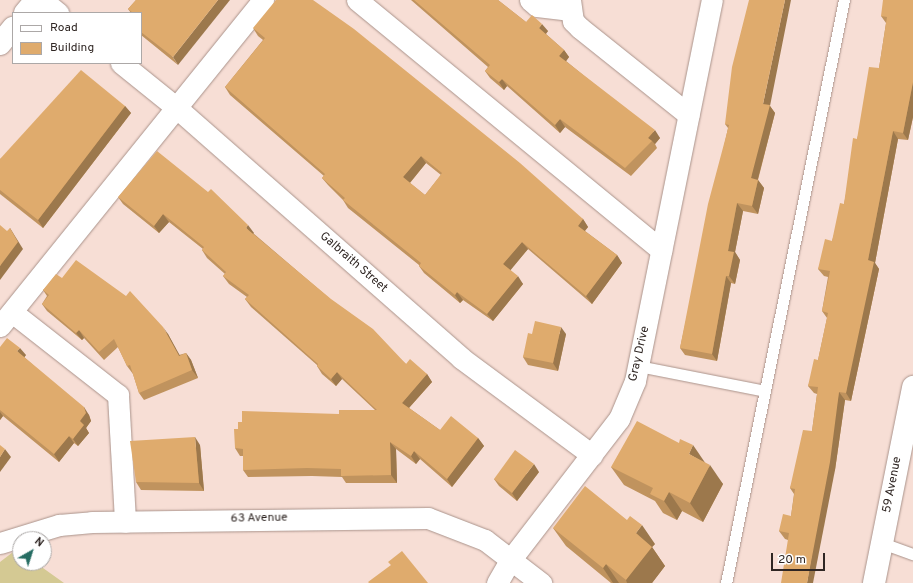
<!DOCTYPE html>
<style>
body{margin:0}
#map{position:relative;width:913px;height:583px;overflow:hidden;background:#f7ded5;font-family:Overpass,sans-serif}
div>[style]{position:absolute}
.green>*{inset:0;background:#d4c993}
.roads{filter:drop-shadow(0 0 1px #aa938b) drop-shadow(0 0 1px #aa938b)}
.lane>*{height:11px;margin:-5.5px;padding:0 5.5px;transform-origin:5.5px;border-radius:5.5px;background:#fff}
.street>*{height:21px;margin:-10.5px;padding:0 10.5px;transform-origin:10.5px;border-radius:10.5px;background:#fff}
.secondary>*{height:22px;margin:-11px;padding:0 11px;transform-origin:11px;border-radius:11px;background:#fff}
.wall>*{inset:0;background:#c0935e}
.shaded-wall>*{inset:0;background:#9c784c}
.building>*{inset:0;background:#dfab6d}
span{translate:-50% -50%;white-space:nowrap;text-align:center;line-height:1.15;-webkit-text-stroke:3px #fff;paint-order:stroke}
.street-label{font-size:12px;color:#2f2623}
.legend{position:absolute;left:12px;top:12px;width:130px;height:52px;box-sizing:border-box;background:#fff;border:1px solid #aca8a7;margin:0;padding:5px 7px;list-style:none;font-size:12px;color:#2f2623}
.legend li{display:flex;align-items:center;gap:8px;height:20px}
.legend b{width:20px;border:1px solid #aca8a7}
.north{position:absolute;left:12px;top:531px;width:40px;height:40px;box-sizing:border-box;background:#fff;border:1px solid #aca8a7;border-radius:50%;rotate:39deg;font-size:11px;font-weight:700;line-height:16px;text-align:center;color:#2f2623}
.north::after{content:'';display:block;margin:auto;width:14px;height:18px;background:#256c62;clip-path:polygon(50% 0,100% 100%,50% 72%,0 100%)}
.scale{position:absolute;left:771px;top:553px;width:54px;height:18px;box-sizing:border-box;border:2px solid #2f2623;border-top:0;padding-left:5px;font-size:12px;line-height:14px;white-space:nowrap;color:#2f2623;-webkit-text-stroke:3px #fff;paint-order:stroke}
</style>
<div id="map">
<div class="green">
<div style="clip-path:polygon(17px 549px,20px 563px,36px 563px,64px 583px,0 583px,0 562px)"></div>
</div>
<div class="roads">
<div class="lane">
<div style="left:638px;top:366px;width:129px;rotate:11.1deg"></div>
<div style="left:882px;top:543px;width:33px;rotate:20deg"></div>
<div style="left:726px;top:583px;width:595px;rotate:-78.56deg"></div>
</div>
<div class="street">
<div style="left:42px;top:0;width:21px;rotate:39deg"></div>
<div style="left:357px;top:0;width:394px;rotate:39.4deg"></div>
<div style="left:530px;top:0;width:9px;rotate:41deg"></div>
<div style="left:537px;top:6px;width:32px;rotate:7deg"></div>
<div style="left:570px;top:0;width:21px;rotate:82deg"></div>
<div style="left:573px;top:21px;width:10px;rotate:45deg"></div>
<div style="left:580px;top:28px;width:139px;rotate:38.6deg"></div>
<div style="left:121px;top:63px;width:73px;rotate:38.9deg"></div>
<div style="left:178px;top:109px;width:377px;rotate:41.3deg"></div>
<div style="left:461px;top:358px;width:163px;rotate:36.5deg"></div>
<div style="left:12px;top:312px;width:135px;rotate:38.1deg"></div>
<div style="left:118px;top:395px;width:127px;rotate:86.8deg"></div>
<div style="left:0;top:326px;width:419px;rotate:-51.1deg"></div>
<div style="left:0;top:543px;width:62px;rotate:-17deg"></div>
<div style="left:59px;top:525px;width:33px;rotate:-5deg"></div>
<div style="left:92px;top:522px;width:336px;rotate:-0.7deg"></div>
<div style="left:428px;top:518px;width:61px;rotate:21.1deg"></div>
<div style="left:485px;top:540px;width:71px;rotate:37.5deg"></div>
<div style="left:497px;top:583px;width:28px;rotate:-60deg"></div>
<div style="left:511px;top:559px;width:177px;rotate:-52.4deg"></div>
<div style="left:619px;top:419px;width:41px;rotate:-67.2deg"></div>
<div style="left:635px;top:381px;width:389px;rotate:-78.6deg"></div>
</div>
<div class="secondary">
<div style="left:25px;top:13px;width:17px;rotate:-50deg"></div>
<div style="left:0;top:44px;width:21px;rotate:-51deg"></div>
<div style="left:874px;top:583px;width:200px;rotate:-78.7deg"></div>
</div>
</div>
<div class="wall">
<div style="clip-path:polygon(136px 0,178px 65px,141px 35px,141px 13px,131px 13px,128px 9px)"></div>
<div style="clip-path:polygon(411px 0,498px 0,526px 22px,548px 31px,546px 34px,564px 50px,569px 57px,566px 61px,660px 138px,655px 144px,657px 148px,631px 176px,565px 127px,560px 133px,507px 86px,504px 90px,490px 78px,485px 71px,488px 67px)"></div>
<div style="clip-path:polygon(913px 0,913px 117px,908px 140px,898px 139px,875px 263px,879px 269px,851px 401px,845px 400px,835px 470px,788px 540px,785px 539px,779px 531px,791px 516px,794px 494px,790px 488px,812px 431px,817px 394px,814px 393px,808px 386px,818px 360px,827px 318px,822px 311px,828px 277px,824px 276px,818px 269px,832px 241px,844px 204px,857px 139px,879px 68px,886px 23px,881px 16px)"></div>
<div style="clip-path:polygon(evenodd,253px 28px,583px 219px,588px 227px,585px 231px,617px 255px,622px 263px,592px 304px,528px 249px,510px 270px,523px 284px,493px 321px,463px 300px,460px 303px,424px 273px,419px 266px,419px 265px,348px 208px,343px 200px,328px 185px,322px 178px,324px 176px,230px 95px,225px 87px,263px 40px,258px 36px,253px 28px,426px 163px,441px 175px,425px 195px,410px 183px,426px 163px)"></div>
<div style="clip-path:polygon(125px 106px,131px 113px,43px 228px,0 194px,0 159px)"></div>
<div style="clip-path:polygon(770px 106px,775px 113px,758px 180px,764px 188px,758px 214px,743px 211px,735px 252px,740px 260px,735px 284px,731px 283px,717px 361px,685px 355px,680px 348px,728px 128px,725px 124px)"></div>
<div style="clip-path:polygon(118px 197px,254px 233px,253px 233px,406px 364px,427px 374px,432px 382px,409px 408px,440px 430px,478px 438px,484px 446px,452px 487px,420px 459px,416px 464px,396px 449px,397px 483px,346px 483px,342px 477px,312px 476px,248px 477px,243px 470px,243px 456px,240px 456px,235px 448px,238px 429px,242px 422px,339px 414px,375px 410px,342px 379px,336px 386px,322px 374px,317px 366px,317px 365px,251px 307px,245px 299px,247px 297px,229px 284px,223px 276px,225px 274px,207px 258px,202px 250px,203px 249px,169px 222px,159px 233px,123px 204px)"></div>
<div style="clip-path:polygon(62px 278px,168px 334px,179px 355px,186px 353px,191px 360px,198px 378px,144px 400px,139px 393px,133px 374px,127px 366px,118px 347px,104px 360px,84px 338px,82px 340px,47px 311px,42px 304px,47px 296px,43px 290px)"></div>
<div style="clip-path:polygon(532px 334px,566px 334px,558px 371px,528px 365px,523px 357px)"></div>
<div style="clip-path:polygon(0 347px,26px 355px,24px 357px,89px 415px,91px 421px,86px 428px,89px 433px,78px 446px,74px 443px,59px 462px,3px 416px,0 420px)"></div>
<div style="clip-path:polygon(200px 445px,204px 491px,141px 490px,136px 482px)"></div>
<div style="clip-path:polygon(705px 463px,723px 484px,703px 522px,682px 511px,677px 520px,663px 513px,655px 501px,624px 485px,611px 467px)"></div>
<div style="clip-path:polygon(539px 472px,517px 501px,499px 486px,494px 479px)"></div>
<div style="clip-path:polygon(553px 528px,655px 544px,652px 547px,665px 566px,652px 583px,611px 583px,566px 546px)"></div>
</div>
<div class="shaded-wall">
<div style="clip-path:polygon(218px 0,230px 0,178px 65px,173px 57px)"></div>
<div style="clip-path:polygon(785px 0,791px 0,770px 106px,775px 113px,756px 186px,751px 178px,763px 104px)"></div>
<div style="clip-path:polygon(542px 24px,548px 31px,544px 36px,539px 28px)"></div>
<div style="clip-path:polygon(564px 50px,569px 57px,564px 64px,559px 56px)"></div>
<div style="clip-path:polygon(502px 79px,507px 86px,504px 90px,499px 82px)"></div>
<div style="clip-path:polygon(913px 82px,913px 117px,908px 140px,903px 133px)"></div>
<div style="clip-path:polygon(125px 106px,131px 113px,43px 228px,38px 220px)"></div>
<div style="clip-path:polygon(560px 119px,565px 127px,560px 133px,555px 125px)"></div>
<div style="clip-path:polygon(655px 130px,660px 138px,655px 144px,652px 141px,648px 138px)"></div>
<div style="clip-path:polygon(893px 131px,898px 139px,875px 263px,879px 269px,851px 401px,846px 393px,868px 260px)"></div>
<div style="clip-path:polygon(421px 156px,426px 163px,408px 185px,403px 177px)"></div>
<div style="clip-path:polygon(758px 180px,764px 188px,758px 214px,752px 206px)"></div>
<div style="clip-path:polygon(737px 203px,743px 211px,735px 252px,740px 260px,735px 284px,729px 276px,728px 251px)"></div>
<div style="clip-path:polygon(163px 214px,169px 222px,159px 233px,154px 226px)"></div>
<div style="clip-path:polygon(583px 219px,588px 227px,583px 233px,578px 226px)"></div>
<div style="clip-path:polygon(248px 225px,254px 233px,252px 235px,246px 228px)"></div>
<div style="clip-path:polygon(10px 228px,23px 249px,0 280px,0 266px)"></div>
<div style="clip-path:polygon(522px 242px,528px 249px,509px 272px,503px 264px)"></div>
<div style="clip-path:polygon(617px 255px,622px 263px,592px 304px,586px 296px)"></div>
<div style="clip-path:polygon(518px 276px,523px 284px,493px 321px,487px 314px)"></div>
<div style="clip-path:polygon(726px 276px,731px 283px,717px 361px,712px 354px)"></div>
<div style="clip-path:polygon(457px 292px,463px 300px,460px 303px,455px 295px)"></div>
<div style="clip-path:polygon(163px 327px,168px 334px,184px 363px,179px 356px)"></div>
<div style="clip-path:polygon(561px 327px,566px 334px,558px 371px,553px 363px)"></div>
<div style="clip-path:polygon(79px 330px,84px 338px,82px 340px,76px 333px)"></div>
<div style="clip-path:polygon(20px 348px,26px 355px,23px 359px,17px 351px)"></div>
<div style="clip-path:polygon(186px 353px,191px 360px,198px 378px,192px 370px)"></div>
<div style="clip-path:polygon(337px 372px,342px 379px,336px 386px,331px 379px)"></div>
<div style="clip-path:polygon(427px 374px,432px 382px,407px 410px,402px 403px)"></div>
<div style="clip-path:polygon(839px 392px,845px 400px,835px 470px,813px 583px,807px 583px)"></div>
<div style="clip-path:polygon(84px 407px,89px 415px,91px 421px,86px 428px,89px 433px,78px 446px,73px 439px,80px 421px)"></div>
<div style="clip-path:polygon(0 412px,3px 416px,0 420px)"></div>
<div style="clip-path:polygon(69px 436px,74px 443px,59px 462px,54px 454px)"></div>
<div style="clip-path:polygon(195px 437px,200px 445px,204px 491px,199px 483px)"></div>
<div style="clip-path:polygon(478px 438px,484px 446px,452px 487px,447px 479px)"></div>
<div style="clip-path:polygon(390px 442px,396px 449px,397px 483px,391px 475px)"></div>
<div style="clip-path:polygon(693px 445px,706px 464px,689px 454px)"></div>
<div style="clip-path:polygon(5px 449px,11px 457px,0 472px,0 457px)"></div>
<div style="clip-path:polygon(414px 451px,420px 459px,416px 464px,411px 456px)"></div>
<div style="clip-path:polygon(534px 464px,539px 472px,517px 501px,512px 493px)"></div>
<div style="clip-path:polygon(710px 465px,723px 484px,703px 522px,690px 503px)"></div>
<div style="clip-path:polygon(669px 492px,682px 511px,677px 520px,664px 501px)"></div>
<div style="clip-path:polygon(642px 525px,655px 544px,652px 547px,665px 566px,652px 583px,627px 583px,626px 580px,636px 533px)"></div>
<div style="clip-path:polygon(606px 564px,619px 583px,613px 583px,603px 568px)"></div>
</div>
<div class="building">
<div style="clip-path:polygon(136px 0,218px 0,173px 57px,141px 32px,141px 13px,133px 13px,128px 9px)"></div>
<div style="clip-path:polygon(evenodd,276px 0,313px 0,354px 29px,520px 163px,583px 219px,578px 226px,617px 255px,586px 296px,522px 242px,503px 264px,518px 276px,487px 314px,457px 292px,455px 295px,419px 266px,421px 263px,343px 200px,345px 198px,322px 178px,325px 174px,225px 87px,265px 38px,253px 28px,276px 0,421px 156px,442px 173px,425px 195px,403px 177px,421px 156px)"></div>
<div style="clip-path:polygon(414px 0,498px 0,526px 22px,532px 15px,542px 24px,539px 28px,564px 50px,559px 56px,655px 130px,648px 138px,652px 141px,625px 168px,560px 119px,555px 125px,502px 79px,499px 82px,485px 71px,490px 65px)"></div>
<div style="clip-path:polygon(749px 0,785px 0,763px 104px,770px 105px,751px 178px,758px 180px,752px 206px,737px 203px,728px 251px,734px 252px,729px 276px,726px 276px,712px 354px,680px 348px,708px 204px,729px 125px,725px 124px,732px 67px)"></div>
<div style="clip-path:polygon(883px 0,913px 0,913px 82px,903px 133px,893px 131px,868px 260px,874px 262px,846px 393px,839px 392px,830px 462px,807px 583px,781px 583px,789px 533px,779px 531px,783px 514px,791px 516px,795px 489px,790px 488px,803px 430px,812px 431px,818px 387px,808px 386px,814px 359px,818px 360px,828px 313px,822px 311px,830px 271px,818px 269px,825px 239px,832px 241px,840px 203px,844px 204px,853px 138px,857px 139px,869px 67px,879px 68px,887px 17px,881px 16px)"></div>
<div style="clip-path:polygon(81px 70px,125px 106px,38px 220px,0 190px,0 159px)"></div>
<div style="clip-path:polygon(157px 151px,208px 192px,211px 189px,248px 225px,246px 228px,331px 299px,373px 329px,406px 364px,410px 359px,427px 374px,402px 403px,440px 430px,451px 416px,478px 438px,447px 479px,414px 451px,411px 456px,390px 442px,391px 475px,341px 476px,341px 469px,307px 468px,243px 470px,243px 449px,235px 448px,234px 429px,238px 429px,238px 422px,242px 422px,242px 411px,339px 414px,339px 410px,377px 410px,337px 372px,331px 379px,317px 366px,318px 364px,245px 299px,249px 295px,223px 276px,226px 272px,202px 250px,204px 247px,163px 214px,154px 226px,118px 197px)"></div>
<div style="clip-path:polygon(0 225px,7px 231px,10px 228px,18px 242px,0 266px)"></div>
<div style="clip-path:polygon(76px 260px,126px 296px,130px 291px,163px 327px,179px 356px,186px 353px,192px 370px,139px 393px,130px 365px,127px 366px,114px 339px,99px 352px,79px 330px,76px 333px,42px 304px,49px 295px,43px 290px,56px 274px,62px 278px)"></div>
<div style="clip-path:polygon(535px 321px,561px 327px,553px 363px,523px 357px,528px 333px,532px 334px)"></div>
<div style="clip-path:polygon(7px 338px,20px 348px,17px 351px,84px 407px,86px 413px,80px 421px,84px 425px,73px 439px,69px 436px,54px 454px,0 410px,0 347px)"></div>
<div style="clip-path:polygon(637px 421px,679px 443px,680px 439px,693px 445px,689px 454px,710px 465px,690px 503px,669px 492px,664px 501px,650px 494px,653px 488px,611px 467px)"></div>
<div style="clip-path:polygon(195px 437px,199px 483px,136px 482px,130px 441px)"></div>
<div style="clip-path:polygon(0 445px,5px 449px,0 457px)"></div>
<div style="clip-path:polygon(515px 450px,534px 464px,512px 493px,494px 479px)"></div>
<div style="clip-path:polygon(585px 486px,627px 520px,630px 516px,642px 525px,636px 533px,652px 547px,626px 580px,606px 564px,603px 568px,553px 528px)"></div>
<div style="clip-path:polygon(402px 551px,428px 583px,369px 583px,368px 582px,391px 565px,388px 562px)"></div>
</div>
<div class="street-label">
<span style="left:353px;top:263px;rotate:41deg">Galbraith Street</span>
<span style="left:640px;top:354px;rotate:-77deg">Gray Drive</span>
<span style="left:893px;top:485px;rotate:-79deg">59 Avenue</span>
<span style="left:259px;top:519px;rotate:-1deg">63 Avenue</span>
</div>
<ul class="legend">
<li><b style="height:5px;background:#fff"></b>Road</li>
<li><b style="height:11px;background:#dfab6d"></b>Building</li>
</ul>
<div class="north">N</div>
<div class="scale">20 m</div>
</div>
